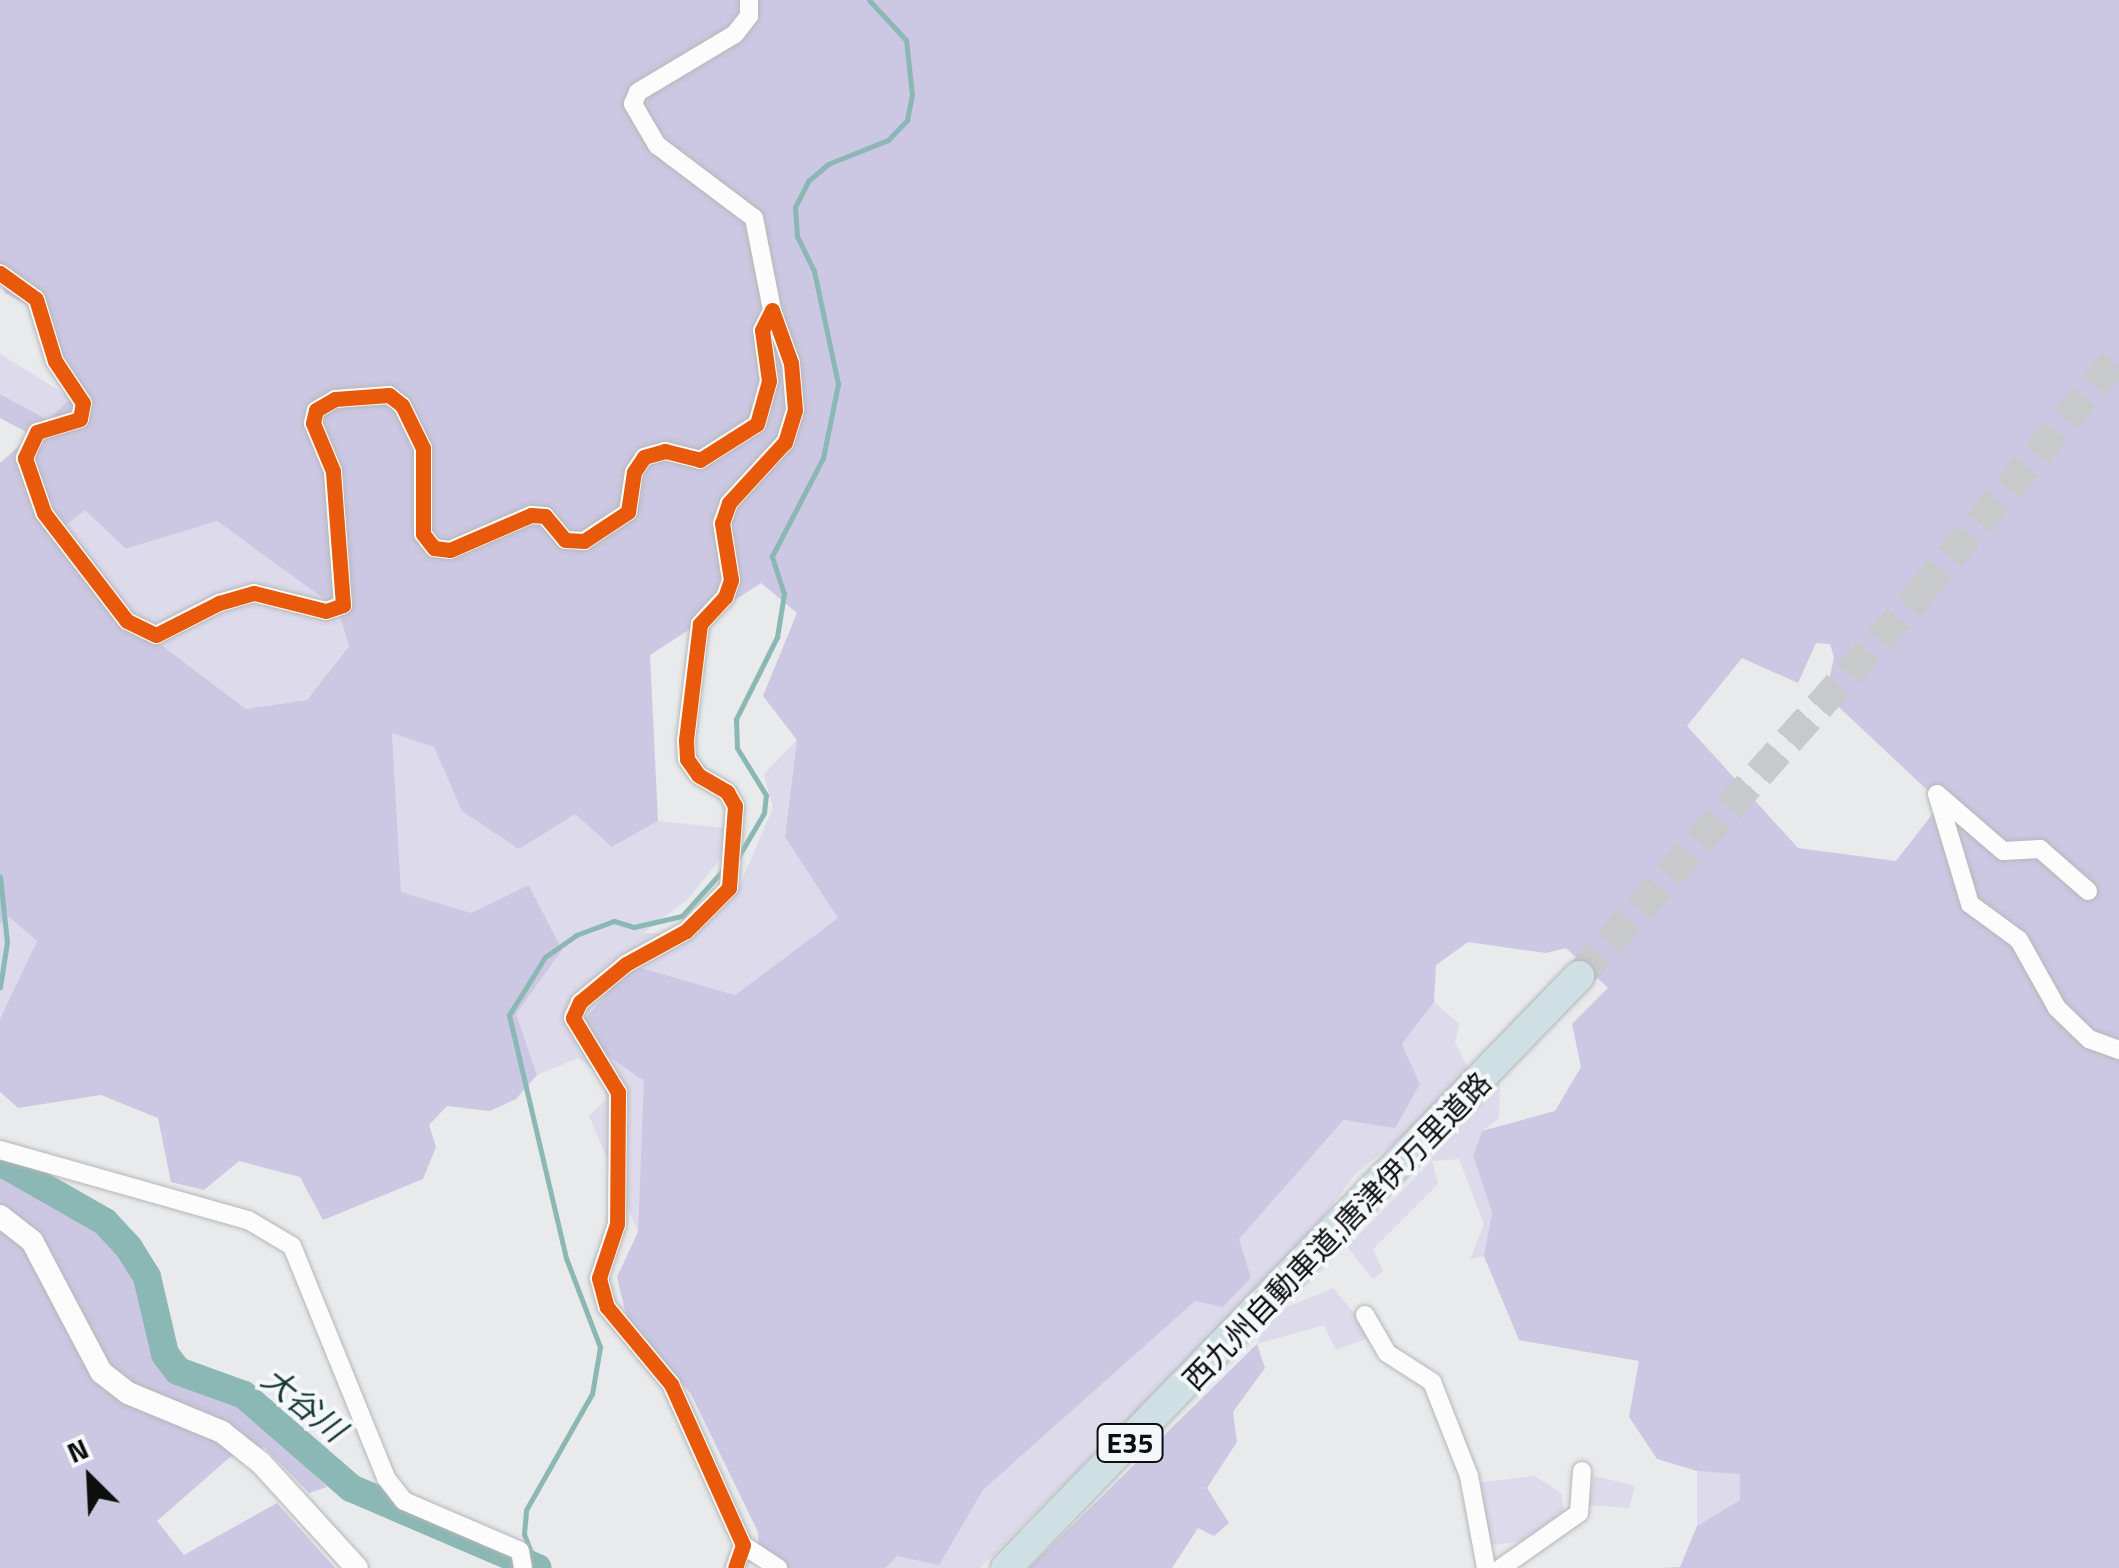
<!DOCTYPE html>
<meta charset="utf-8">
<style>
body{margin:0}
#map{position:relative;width:2119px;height:1568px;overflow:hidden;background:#e8eaec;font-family:"Titillium Web","Noto Sans JP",sans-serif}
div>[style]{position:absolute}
.green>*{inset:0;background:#dcdaeb}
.forest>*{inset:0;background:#ccc7e2}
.stream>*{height:5px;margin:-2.5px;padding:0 2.5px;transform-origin:2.5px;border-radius:2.5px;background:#8bb7b4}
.river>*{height:28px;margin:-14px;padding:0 14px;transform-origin:14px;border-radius:14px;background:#8bb7b4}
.highway-tunnel>*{height:30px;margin-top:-15px;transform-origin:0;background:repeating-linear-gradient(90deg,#c7c9cb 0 30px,transparent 0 45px)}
.roads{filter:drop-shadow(0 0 2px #b5b7b8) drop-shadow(0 0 2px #b5b7b8)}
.street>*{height:18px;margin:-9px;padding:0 9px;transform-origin:9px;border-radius:9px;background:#fcfcfc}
.secondary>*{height:22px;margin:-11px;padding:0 11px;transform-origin:11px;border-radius:11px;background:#fcfcfc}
.highway>*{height:30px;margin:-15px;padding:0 15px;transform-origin:15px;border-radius:15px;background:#cfe0e4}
.cycleway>*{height:15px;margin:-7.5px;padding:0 7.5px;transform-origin:7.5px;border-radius:7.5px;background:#e8590c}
span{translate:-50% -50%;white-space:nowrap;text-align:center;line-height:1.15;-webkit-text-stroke:8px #f4f8fa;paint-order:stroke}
.shield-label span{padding:2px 8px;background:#f4f8fa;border:2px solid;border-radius:8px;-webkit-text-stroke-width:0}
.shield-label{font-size:28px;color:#0d0f0f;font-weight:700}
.street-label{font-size:30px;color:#0d0f0f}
.water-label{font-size:32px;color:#163634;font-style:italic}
.north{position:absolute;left:40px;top:1428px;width:100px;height:100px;-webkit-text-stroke:8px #f4f8fa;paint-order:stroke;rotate:336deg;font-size:28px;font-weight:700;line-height:40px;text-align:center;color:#0d0f0f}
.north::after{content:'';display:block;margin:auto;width:35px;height:45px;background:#0d0f0f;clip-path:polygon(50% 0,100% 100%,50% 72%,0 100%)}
</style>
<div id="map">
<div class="green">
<div style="clip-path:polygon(0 354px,71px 398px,48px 420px,0 394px)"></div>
<div style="clip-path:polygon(85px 510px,127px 549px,217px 521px,339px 609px,349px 645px,307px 700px,246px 709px,127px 619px,60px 529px)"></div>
<div style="clip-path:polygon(392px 732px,434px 747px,462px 811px,575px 814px,613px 847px,658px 821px,724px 828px,720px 859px,687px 900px,643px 933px,694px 933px,738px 889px,773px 808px,764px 774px,797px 740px,785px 837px,839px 917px,735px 995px,631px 965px,575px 1033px,645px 1081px,638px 1232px,589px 1116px,606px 1099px,602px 1077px,578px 1058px,537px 1075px,516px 1014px,562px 950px,530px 886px,471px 914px,401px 892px)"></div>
<div style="clip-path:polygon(9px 917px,37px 941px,0 1019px,0 923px)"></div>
<div style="clip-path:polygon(1434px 1002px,1459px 1024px,1455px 1043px,1468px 1067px,1480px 1062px,1500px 1080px,1499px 1118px,1482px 1131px,1473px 1156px,1492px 1212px,1484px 1256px,1470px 1260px,1484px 1224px,1459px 1159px,1432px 1161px,1438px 1184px,1373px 1249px,1383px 1271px,1373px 1279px,1347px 1247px,1431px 1161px,1438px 1142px,1419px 1123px,1355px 1174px,1273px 1287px,1283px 1309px,1333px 1288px,1373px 1336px,1336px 1350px,1324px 1325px,1257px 1344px,1265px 1325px,1243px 1305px,980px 1568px,885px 1568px,896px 1556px,939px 1564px,983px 1490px,1195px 1300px,1238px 1239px,1345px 1120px,1395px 1127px,1420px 1084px,1402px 1044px)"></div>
<div style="clip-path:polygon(1697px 1471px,1740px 1473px,1740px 1500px,1697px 1526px)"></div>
<div style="clip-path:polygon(1535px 1476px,1561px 1493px,1564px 1509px,1556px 1526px,1539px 1540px,1486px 1545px,1477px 1483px)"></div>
<div style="clip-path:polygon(1594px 1476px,1635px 1486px,1629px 1508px,1589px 1505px)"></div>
</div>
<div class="forest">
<div style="clip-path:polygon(evenodd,0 0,2119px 0,2119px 1568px,1663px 1568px,1680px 1567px,1697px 1526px,1740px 1500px,1740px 1474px,1697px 1471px,1657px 1459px,1629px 1417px,1639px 1361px,1519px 1340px,1484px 1256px,1492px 1212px,1473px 1156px,1482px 1131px,1555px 1111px,1581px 1067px,1572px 1024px,1608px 988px,1566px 948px,1546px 953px,1468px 942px,1436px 965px,1434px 1002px,1402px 1044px,1420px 1084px,1395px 1128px,1344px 1120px,1239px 1239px,1251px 1278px,1223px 1307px,1195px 1301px,983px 1490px,939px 1565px,897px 1556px,885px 1568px,760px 1568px,758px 1532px,691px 1394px,627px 1320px,617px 1277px,638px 1232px,644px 1081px,574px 1032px,631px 965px,735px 995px,838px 918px,785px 837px,797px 740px,763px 696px,797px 613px,761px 583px,650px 655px,658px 821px,612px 847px,575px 814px,519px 849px,462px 811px,434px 747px,392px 733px,401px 892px,471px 913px,529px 885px,562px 950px,516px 1014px,537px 1075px,516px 1099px,490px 1111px,447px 1106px,429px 1125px,436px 1147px,423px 1179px,323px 1220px,300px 1177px,239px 1161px,204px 1190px,171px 1182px,158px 1118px,101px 1095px,18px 1108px,0 1092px,0 1019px,37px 941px,9px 917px,0 923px,0 463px,32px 435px,0 418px,0 394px,48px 420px,71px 398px,39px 311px,5px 293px,0 280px,0 0,85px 510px,126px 549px,217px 521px,338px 609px,349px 646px,307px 700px,246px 709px,127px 619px,61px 529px,85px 510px,0 0,1816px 643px,1830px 644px,1834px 657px,1826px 695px,1941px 803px,1896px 861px,1798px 848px,1687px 726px,1742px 658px,1798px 683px,1816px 643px)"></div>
<div style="clip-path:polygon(11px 1154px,101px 1228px,143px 1279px,160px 1354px,174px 1375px,237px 1395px,327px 1487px,309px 1493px,264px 1447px,230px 1457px,157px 1521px,184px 1555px,277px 1503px,335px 1568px,0 1568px,0 1156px)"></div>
<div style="clip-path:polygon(1257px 1344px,1265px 1368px,1233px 1412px,1237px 1442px,1207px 1488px,1229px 1523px,1214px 1536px,1198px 1528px,1172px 1568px,1029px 1568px)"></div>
</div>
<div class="stream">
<div style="left:737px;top:859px;width:53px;rotate:-59.6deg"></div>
<div style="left:764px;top:813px;width:18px;rotate:-84deg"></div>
<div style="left:766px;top:795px;width:55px;rotate:-121.7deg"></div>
<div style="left:737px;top:748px;width:29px;rotate:-92deg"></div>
<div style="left:736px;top:719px;width:92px;rotate:-63.4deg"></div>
<div style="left:777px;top:637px;width:44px;rotate:-80.8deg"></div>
<div style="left:784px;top:594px;width:40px;rotate:-108deg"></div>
<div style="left:772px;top:556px;width:110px;rotate:-62.5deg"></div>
<div style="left:823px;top:458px;width:76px;rotate:-78.5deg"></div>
<div style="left:838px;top:384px;width:116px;rotate:-102deg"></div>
<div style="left:814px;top:271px;width:39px;rotate:-116deg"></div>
<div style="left:797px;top:236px;width:29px;rotate:-94deg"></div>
<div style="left:795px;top:207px;width:29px;rotate:-63deg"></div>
<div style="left:808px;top:181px;width:26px;rotate:-40deg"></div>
<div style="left:828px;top:164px;width:65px;rotate:-21.8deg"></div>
<div style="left:888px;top:140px;width:28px;rotate:-46deg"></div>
<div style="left:907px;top:120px;width:25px;rotate:-79deg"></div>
<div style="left:912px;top:95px;width:55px;rotate:-96.2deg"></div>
<div style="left:906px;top:40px;width:54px;rotate:-132.8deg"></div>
<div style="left:0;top:877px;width:65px;rotate:83.9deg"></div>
<div style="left:7px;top:942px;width:46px;rotate:98.8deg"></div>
<div style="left:537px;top:1568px;width:36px;rotate:-111deg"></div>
<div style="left:524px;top:1534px;width:24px;rotate:-85deg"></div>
<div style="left:526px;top:1510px;width:133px;rotate:-60.4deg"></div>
<div style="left:592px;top:1394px;width:48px;rotate:-80.3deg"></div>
<div style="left:600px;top:1347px;width:95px;rotate:-110.9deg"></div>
<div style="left:566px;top:1258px;width:250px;rotate:-103.2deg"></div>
<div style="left:509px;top:1015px;width:68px;rotate:-58.2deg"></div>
<div style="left:545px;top:957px;width:38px;rotate:-35deg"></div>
<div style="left:576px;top:935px;width:40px;rotate:-20.2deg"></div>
<div style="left:614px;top:921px;width:21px;rotate:17deg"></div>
<div style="left:634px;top:927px;width:49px;rotate:-12.9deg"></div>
<div style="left:682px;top:916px;width:63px;rotate:-48.2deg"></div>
</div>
<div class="river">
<div style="left:0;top:1162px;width:121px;rotate:29.7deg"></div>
<div style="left:105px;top:1222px;width:35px;rotate:47deg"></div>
<div style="left:129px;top:1248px;width:34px;rotate:58deg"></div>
<div style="left:147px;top:1277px;width:79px;rotate:76.8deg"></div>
<div style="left:165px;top:1354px;width:21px;rotate:53deg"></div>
<div style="left:178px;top:1371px;width:70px;rotate:20deg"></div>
<div style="left:244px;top:1395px;width:142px;rotate:41deg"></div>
<div style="left:351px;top:1488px;width:203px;rotate:23.2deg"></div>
</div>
<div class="highway-tunnel">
<div style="left:1579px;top:976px;width:514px;rotate:-48.31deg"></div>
<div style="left:1921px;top:592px;width:308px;rotate:-50deg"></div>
</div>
<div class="roads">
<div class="street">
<div style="left:749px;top:0;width:16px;rotate:90deg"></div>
<div style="left:749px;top:16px;width:23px;rotate:128deg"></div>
<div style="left:735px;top:34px;width:113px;rotate:149.1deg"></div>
<div style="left:638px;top:92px;width:13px;rotate:113deg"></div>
<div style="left:633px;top:104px;width:48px;rotate:59.7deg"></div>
<div style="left:657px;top:145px;width:121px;rotate:37deg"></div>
<div style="left:754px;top:218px;width:94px;rotate:78.9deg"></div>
<div style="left:0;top:273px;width:44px;rotate:35.8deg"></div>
<div style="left:36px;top:299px;width:65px;rotate:73deg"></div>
<div style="left:55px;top:361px;width:50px;rotate:56.3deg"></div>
<div style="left:83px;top:403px;width:16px;rotate:101deg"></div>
<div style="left:80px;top:419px;width:45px;rotate:163.2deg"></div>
<div style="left:37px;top:432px;width:29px;rotate:115deg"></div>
<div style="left:25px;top:458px;width:58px;rotate:70.9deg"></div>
<div style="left:44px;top:513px;width:136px;rotate:52.5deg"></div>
<div style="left:127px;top:621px;width:32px;rotate:26deg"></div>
<div style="left:156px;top:635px;width:71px;rotate:-26.9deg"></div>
<div style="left:219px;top:603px;width:36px;rotate:-16deg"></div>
<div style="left:254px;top:593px;width:74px;rotate:14deg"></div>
<div style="left:326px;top:611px;width:18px;rotate:-19deg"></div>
<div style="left:343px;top:605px;width:134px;rotate:-94.3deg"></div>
<div style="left:333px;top:471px;width:52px;rotate:-112.6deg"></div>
<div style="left:313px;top:423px;width:13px;rotate:-77deg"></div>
<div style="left:316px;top:410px;width:22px;rotate:-30deg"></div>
<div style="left:335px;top:399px;width:54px;rotate:-4.2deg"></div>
<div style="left:389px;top:395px;width:16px;rotate:38deg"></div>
<div style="left:402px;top:405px;width:48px;rotate:64deg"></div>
<div style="left:423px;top:448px;width:86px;rotate:90deg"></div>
<div style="left:423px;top:534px;width:18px;rotate:52deg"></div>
<div style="left:434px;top:548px;width:16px;rotate:7deg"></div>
<div style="left:450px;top:550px;width:88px;rotate:-23.4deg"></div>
<div style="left:531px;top:515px;width:14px;rotate:4deg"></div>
<div style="left:545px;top:516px;width:31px;rotate:50deg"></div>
<div style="left:565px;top:540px;width:19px;rotate:3deg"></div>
<div style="left:584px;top:541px;width:53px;rotate:-33.4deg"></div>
<div style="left:628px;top:512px;width:40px;rotate:-81.5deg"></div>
<div style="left:634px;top:472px;width:18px;rotate:-56deg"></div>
<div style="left:644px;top:457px;width:22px;rotate:-16deg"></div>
<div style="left:665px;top:451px;width:36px;rotate:14deg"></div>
<div style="left:700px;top:460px;width:67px;rotate:-32.3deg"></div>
<div style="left:757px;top:424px;width:45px;rotate:-74.4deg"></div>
<div style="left:769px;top:381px;width:51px;rotate:-97.8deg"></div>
<div style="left:762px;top:330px;width:22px;rotate:-63deg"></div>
<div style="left:772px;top:310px;width:56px;rotate:70.3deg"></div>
<div style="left:791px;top:363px;width:47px;rotate:85.1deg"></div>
<div style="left:795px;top:410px;width:34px;rotate:107deg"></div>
<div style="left:785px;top:442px;width:83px;rotate:132.6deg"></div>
<div style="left:729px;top:503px;width:21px;rotate:109deg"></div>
<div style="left:722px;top:523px;width:58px;rotate:81deg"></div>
<div style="left:731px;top:580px;width:18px;rotate:109deg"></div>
<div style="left:725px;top:597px;width:37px;rotate:133deg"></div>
<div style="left:700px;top:624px;width:117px;rotate:96.9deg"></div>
<div style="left:686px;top:740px;width:19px;rotate:87deg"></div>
<div style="left:687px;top:759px;width:19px;rotate:55deg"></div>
<div style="left:698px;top:775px;width:34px;rotate:30deg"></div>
<div style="left:727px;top:792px;width:16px;rotate:60deg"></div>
<div style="left:735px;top:806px;width:82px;rotate:94.2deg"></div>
<div style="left:729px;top:888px;width:61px;rotate:135deg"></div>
<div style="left:686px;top:931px;width:68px;rotate:151.2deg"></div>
<div style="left:626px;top:964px;width:60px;rotate:140.4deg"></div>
<div style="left:580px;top:1002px;width:17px;rotate:114deg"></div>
<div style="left:573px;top:1018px;width:87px;rotate:58.7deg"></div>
<div style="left:618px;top:1092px;width:132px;rotate:90.4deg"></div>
<div style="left:617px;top:1224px;width:57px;rotate:108.4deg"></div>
<div style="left:599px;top:1278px;width:30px;rotate:75deg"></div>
<div style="left:607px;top:1307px;width:100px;rotate:50.3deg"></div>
<div style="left:671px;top:1384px;width:176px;rotate:65.9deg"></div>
<div style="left:743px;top:1545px;width:24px;rotate:109deg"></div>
<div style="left:2088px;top:891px;width:64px;rotate:-138.8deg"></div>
<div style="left:2040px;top:849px;width:37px;rotate:177deg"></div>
<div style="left:2003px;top:851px;width:87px;rotate:-139.2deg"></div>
<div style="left:1937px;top:794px;width:115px;rotate:73.3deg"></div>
<div style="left:1970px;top:904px;width:61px;rotate:36.3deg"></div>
<div style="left:2019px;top:940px;width:78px;rotate:60.8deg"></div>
<div style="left:2057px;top:1008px;width:45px;rotate:44.1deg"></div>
<div style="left:2089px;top:1039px;width:32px;rotate:20deg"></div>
<div style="left:0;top:1150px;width:258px;rotate:15.8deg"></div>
<div style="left:248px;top:1220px;width:51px;rotate:30.6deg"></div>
<div style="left:292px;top:1246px;width:250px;rotate:67.9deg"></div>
<div style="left:386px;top:1478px;width:29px;rotate:52deg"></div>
<div style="left:404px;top:1501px;width:126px;rotate:23.3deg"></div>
<div style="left:520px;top:1551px;width:17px;rotate:80deg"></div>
<div style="left:1365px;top:1315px;width:44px;rotate:59.9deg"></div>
<div style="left:1387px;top:1353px;width:54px;rotate:32.8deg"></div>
<div style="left:1432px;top:1382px;width:101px;rotate:68.5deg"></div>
<div style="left:1469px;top:1476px;width:94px;rotate:79.5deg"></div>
<div style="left:743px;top:1545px;width:42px;rotate:33.3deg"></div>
<div style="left:1501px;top:1568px;width:95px;rotate:-35.2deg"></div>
<div style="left:1579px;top:1513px;width:42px;rotate:-85.9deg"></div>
</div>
<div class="secondary">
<div style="left:0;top:1216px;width:41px;rotate:38deg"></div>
<div style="left:32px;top:1241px;width:148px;rotate:62.2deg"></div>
<div style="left:101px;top:1372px;width:34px;rotate:38deg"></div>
<div style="left:128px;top:1393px;width:102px;rotate:22.5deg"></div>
<div style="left:222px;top:1432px;width:50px;rotate:38.5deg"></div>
<div style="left:261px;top:1463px;width:142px;rotate:47.6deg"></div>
</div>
<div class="highway">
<div style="left:1006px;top:1568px;width:824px;rotate:-45.93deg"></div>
</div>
</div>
<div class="cycleway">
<div style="left:0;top:273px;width:44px;rotate:35.8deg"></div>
<div style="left:36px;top:299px;width:65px;rotate:73deg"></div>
<div style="left:55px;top:361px;width:50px;rotate:56.3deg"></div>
<div style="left:83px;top:403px;width:16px;rotate:101deg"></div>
<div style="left:80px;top:419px;width:45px;rotate:163.2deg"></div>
<div style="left:37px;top:432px;width:29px;rotate:115deg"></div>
<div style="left:25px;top:458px;width:58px;rotate:70.9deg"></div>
<div style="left:44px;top:513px;width:136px;rotate:52.5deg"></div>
<div style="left:127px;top:621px;width:32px;rotate:26deg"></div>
<div style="left:156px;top:635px;width:71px;rotate:-26.9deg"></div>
<div style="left:219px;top:603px;width:36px;rotate:-16deg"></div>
<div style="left:254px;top:593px;width:74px;rotate:14deg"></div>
<div style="left:326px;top:611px;width:18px;rotate:-19deg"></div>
<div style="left:343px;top:605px;width:134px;rotate:-94.3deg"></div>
<div style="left:333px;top:471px;width:52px;rotate:-112.6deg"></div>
<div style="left:313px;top:423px;width:13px;rotate:-77deg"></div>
<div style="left:316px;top:410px;width:22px;rotate:-30deg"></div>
<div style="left:335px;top:399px;width:54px;rotate:-4.2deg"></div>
<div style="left:389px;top:395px;width:16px;rotate:38deg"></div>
<div style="left:402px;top:405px;width:48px;rotate:64deg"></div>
<div style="left:423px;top:448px;width:86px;rotate:90deg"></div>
<div style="left:423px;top:534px;width:18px;rotate:52deg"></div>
<div style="left:434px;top:548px;width:16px;rotate:7deg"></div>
<div style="left:450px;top:550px;width:88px;rotate:-23.4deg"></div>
<div style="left:531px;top:515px;width:14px;rotate:4deg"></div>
<div style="left:545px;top:516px;width:31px;rotate:50deg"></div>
<div style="left:565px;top:540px;width:19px;rotate:3deg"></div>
<div style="left:584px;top:541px;width:53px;rotate:-33.4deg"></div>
<div style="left:628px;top:512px;width:40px;rotate:-81.5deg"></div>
<div style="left:634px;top:472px;width:18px;rotate:-56deg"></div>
<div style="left:644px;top:457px;width:22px;rotate:-16deg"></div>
<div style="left:665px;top:451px;width:36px;rotate:14deg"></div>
<div style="left:700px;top:460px;width:67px;rotate:-32.3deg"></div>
<div style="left:757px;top:424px;width:45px;rotate:-74.4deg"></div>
<div style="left:769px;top:381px;width:51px;rotate:-97.8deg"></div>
<div style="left:762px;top:330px;width:22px;rotate:-63deg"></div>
<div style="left:772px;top:310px;width:56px;rotate:70.3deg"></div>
<div style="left:791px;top:363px;width:47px;rotate:85.1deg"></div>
<div style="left:795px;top:410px;width:34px;rotate:107deg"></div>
<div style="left:785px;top:442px;width:83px;rotate:132.6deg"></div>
<div style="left:729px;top:503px;width:21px;rotate:109deg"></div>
<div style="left:722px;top:523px;width:58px;rotate:81deg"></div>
<div style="left:731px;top:580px;width:18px;rotate:109deg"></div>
<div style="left:725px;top:597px;width:37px;rotate:133deg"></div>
<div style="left:700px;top:624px;width:117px;rotate:96.9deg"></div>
<div style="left:686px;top:740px;width:19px;rotate:87deg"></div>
<div style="left:687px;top:759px;width:19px;rotate:55deg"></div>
<div style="left:698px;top:775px;width:34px;rotate:30deg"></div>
<div style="left:727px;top:792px;width:16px;rotate:60deg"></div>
<div style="left:735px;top:806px;width:82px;rotate:94.2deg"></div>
<div style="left:729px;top:888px;width:61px;rotate:135deg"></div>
<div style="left:686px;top:931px;width:68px;rotate:151.2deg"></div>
<div style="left:626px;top:964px;width:60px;rotate:140.4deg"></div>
<div style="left:580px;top:1002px;width:17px;rotate:114deg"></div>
<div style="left:573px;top:1018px;width:87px;rotate:58.7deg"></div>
<div style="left:618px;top:1092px;width:132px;rotate:90.4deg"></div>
<div style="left:617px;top:1224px;width:57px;rotate:108.4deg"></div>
<div style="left:599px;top:1278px;width:30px;rotate:75deg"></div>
<div style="left:607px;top:1307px;width:100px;rotate:50.3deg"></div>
<div style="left:671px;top:1384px;width:176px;rotate:65.9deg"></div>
<div style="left:743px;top:1545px;width:24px;rotate:109deg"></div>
</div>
<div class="shield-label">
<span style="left:1130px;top:1443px">E35</span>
</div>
<div class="street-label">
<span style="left:1337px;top:1231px;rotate:-46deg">西九州自動車道;唐津伊万里道路</span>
</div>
<div class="water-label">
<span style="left:304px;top:1404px;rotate:39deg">大谷川</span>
</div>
<div class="north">N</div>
</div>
